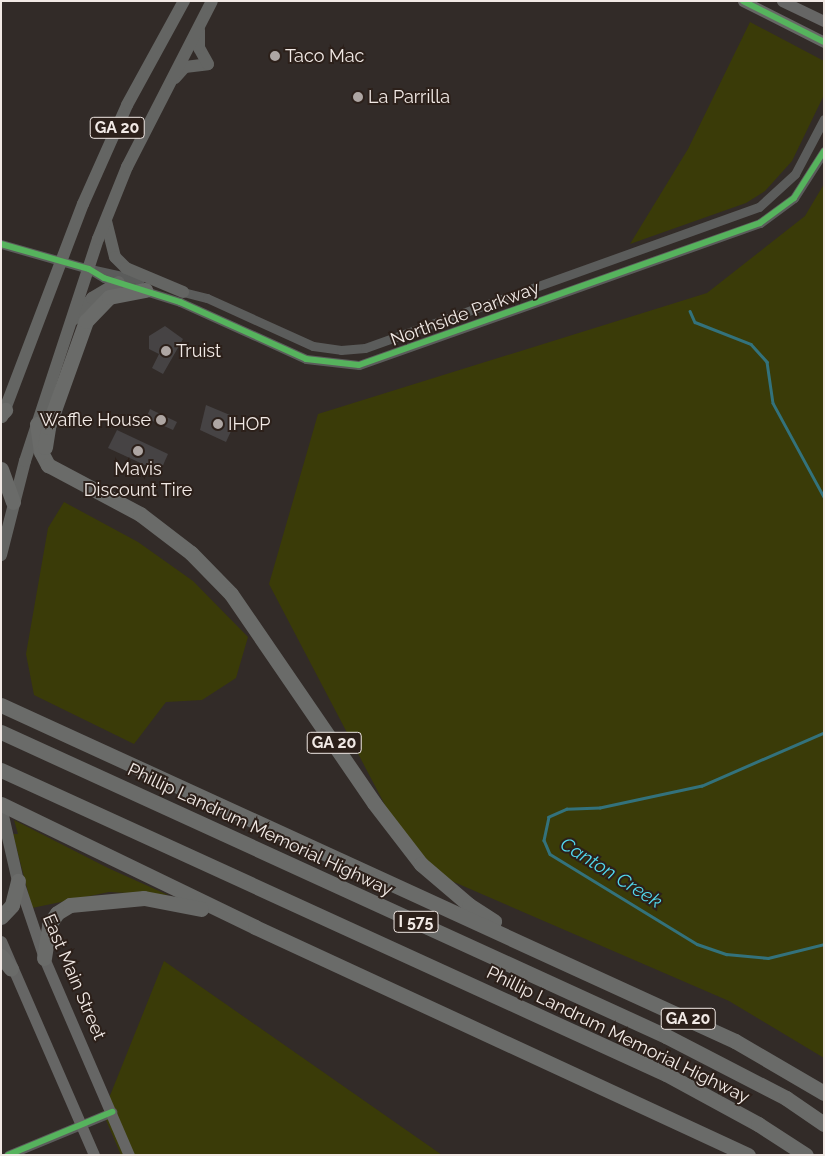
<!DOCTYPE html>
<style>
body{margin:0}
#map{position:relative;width:825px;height:1156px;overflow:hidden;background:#322b28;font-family:Raleway,sans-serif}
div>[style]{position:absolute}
.green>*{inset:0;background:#3a3b08}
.stream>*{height:2.5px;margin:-1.25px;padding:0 1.25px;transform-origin:1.25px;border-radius:1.25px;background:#33727c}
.building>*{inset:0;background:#464344}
.street>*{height:9px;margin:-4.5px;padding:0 4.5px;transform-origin:4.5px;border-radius:4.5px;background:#5b5c5b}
.secondary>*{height:11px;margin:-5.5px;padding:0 5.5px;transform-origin:5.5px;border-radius:5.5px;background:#666665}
.primary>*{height:12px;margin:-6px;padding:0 6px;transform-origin:6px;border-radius:6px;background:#646563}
.highway>*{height:15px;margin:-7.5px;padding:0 7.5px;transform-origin:7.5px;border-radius:7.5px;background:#6a6b69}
.cycleway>*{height:6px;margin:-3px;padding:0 3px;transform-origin:3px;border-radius:3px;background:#56b35d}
.dots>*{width:14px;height:14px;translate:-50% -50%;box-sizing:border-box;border:2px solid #2c201a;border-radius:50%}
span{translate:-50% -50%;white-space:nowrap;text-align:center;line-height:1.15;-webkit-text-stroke:4px #2c201a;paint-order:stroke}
.shield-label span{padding:1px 4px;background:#2c201a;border:1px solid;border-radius:4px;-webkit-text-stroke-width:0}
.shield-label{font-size:16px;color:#f1e9e5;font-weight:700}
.poi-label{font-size:18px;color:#f1e9e5}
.left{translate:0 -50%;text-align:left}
.right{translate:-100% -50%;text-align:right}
.street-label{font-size:18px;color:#f1e9e5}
.water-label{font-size:19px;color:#51d8ed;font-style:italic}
.frame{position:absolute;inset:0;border:2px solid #f1e9e5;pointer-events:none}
</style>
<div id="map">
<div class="green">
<div style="clip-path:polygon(750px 22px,824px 61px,824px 95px,792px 161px,765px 191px,746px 203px,630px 244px,688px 149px)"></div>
<div style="clip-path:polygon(824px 184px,824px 1058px,729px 1001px,417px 866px,269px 584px,318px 414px,707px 293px,805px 216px)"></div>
<div style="clip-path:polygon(64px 502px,138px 542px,193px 581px,248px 637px,236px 678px,202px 700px,166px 702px,134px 744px,34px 695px,26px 654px,48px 528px)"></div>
<div style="clip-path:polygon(14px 820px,108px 868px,168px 895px,109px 892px,32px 908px,13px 834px,18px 834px)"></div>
<div style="clip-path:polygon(164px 961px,442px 1155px,121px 1155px,103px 1113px)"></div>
</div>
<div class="stream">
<div style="left:690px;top:311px;width:12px;rotate:66deg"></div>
<div style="left:695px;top:322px;width:60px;rotate:21.4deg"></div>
<div style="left:751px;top:344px;width:24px;rotate:48deg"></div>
<div style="left:767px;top:362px;width:41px;rotate:81.7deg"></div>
<div style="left:773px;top:403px;width:107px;rotate:61.5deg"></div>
<div style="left:824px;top:733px;width:133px;rotate:156.5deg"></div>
<div style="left:702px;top:786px;width:104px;rotate:167.8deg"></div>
<div style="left:600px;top:808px;width:33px;rotate:178deg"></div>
<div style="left:567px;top:809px;width:20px;rotate:156deg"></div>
<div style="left:549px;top:817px;width:24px;rotate:102deg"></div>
<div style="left:544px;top:840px;width:15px;rotate:67deg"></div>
<div style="left:550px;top:854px;width:172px;rotate:31.5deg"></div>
<div style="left:697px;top:944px;width:31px;rotate:19deg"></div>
<div style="left:726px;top:954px;width:42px;rotate:5.4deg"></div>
<div style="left:768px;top:958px;width:58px;rotate:-14deg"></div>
</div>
<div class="building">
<div style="clip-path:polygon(165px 326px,183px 339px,163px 374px,152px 368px,159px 354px,149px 349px,149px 336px)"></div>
<div style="clip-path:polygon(206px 405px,237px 418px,226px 442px,200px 430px)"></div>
<div style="clip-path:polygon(150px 409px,177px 422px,173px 430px,146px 418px)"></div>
<div style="clip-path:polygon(117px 430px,168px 454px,160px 472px,108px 448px)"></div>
</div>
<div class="street">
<div style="left:1px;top:244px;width:91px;rotate:15.9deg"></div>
<div style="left:89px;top:269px;width:17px;rotate:31deg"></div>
<div style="left:104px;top:278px;width:80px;rotate:17.5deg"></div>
<div style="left:180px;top:302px;width:138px;rotate:24.3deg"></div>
<div style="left:306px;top:359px;width:53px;rotate:6.5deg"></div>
<div style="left:359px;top:365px;width:425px;rotate:-19.5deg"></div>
<div style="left:760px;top:223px;width:42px;rotate:-36.3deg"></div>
<div style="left:794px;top:198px;width:56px;rotate:-57.4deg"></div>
<div style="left:90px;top:269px;width:51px;rotate:12.4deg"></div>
<div style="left:179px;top:291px;width:29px;rotate:14deg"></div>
<div style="left:207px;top:298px;width:116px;rotate:24.4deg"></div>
<div style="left:313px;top:346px;width:28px;rotate:8deg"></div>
<div style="left:341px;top:350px;width:24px;rotate:-5deg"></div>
<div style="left:365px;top:348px;width:418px;rotate:-19.7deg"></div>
<div style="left:759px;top:207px;width:49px;rotate:-42.5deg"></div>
<div style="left:795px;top:174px;width:62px;rotate:-62.2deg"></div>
<div style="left:8px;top:1155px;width:113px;rotate:-22.5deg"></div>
</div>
<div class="secondary">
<div style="left:743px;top:1px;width:91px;rotate:26.8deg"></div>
<div style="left:782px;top:1px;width:47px;rotate:25.5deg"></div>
<div style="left:18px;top:881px;width:81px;rotate:71.3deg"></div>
<div style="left:44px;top:958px;width:215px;rotate:66.7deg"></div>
<div style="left:1px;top:941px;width:233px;rotate:66.5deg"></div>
</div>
<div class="primary">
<div style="left:175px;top:78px;width:15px;rotate:-48deg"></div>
<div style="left:185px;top:67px;width:23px;rotate:-7deg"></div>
<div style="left:208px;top:64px;width:18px;rotate:-119deg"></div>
<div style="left:199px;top:48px;width:18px;rotate:-90deg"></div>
<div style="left:106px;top:221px;width:37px;rotate:76deg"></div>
<div style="left:115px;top:257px;width:16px;rotate:45deg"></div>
<div style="left:126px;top:268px;width:62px;rotate:22.8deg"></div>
<div style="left:74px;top:319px;width:28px;rotate:-49deg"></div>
<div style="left:92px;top:298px;width:31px;rotate:-31deg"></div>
<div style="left:2px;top:417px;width:228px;rotate:-69.2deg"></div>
<div style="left:83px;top:204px;width:108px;rotate:-66deg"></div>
<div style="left:127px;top:105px;width:119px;rotate:-61.3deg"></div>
<div style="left:1px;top:555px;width:97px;rotate:-75.7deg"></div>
<div style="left:25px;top:461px;width:234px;rotate:-71.8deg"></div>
<div style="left:98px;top:239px;width:78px;rotate:-68.1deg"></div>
<div style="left:127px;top:167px;width:186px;rotate:-62.9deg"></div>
<div style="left:1px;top:807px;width:76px;rotate:77.1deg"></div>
</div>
<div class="highway">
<div style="left:1px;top:414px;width:6px;rotate:-45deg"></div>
<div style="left:37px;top:424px;width:28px;rotate:82deg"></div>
<div style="left:41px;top:452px;width:15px;rotate:62deg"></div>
<div style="left:48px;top:465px;width:104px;rotate:28deg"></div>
<div style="left:140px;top:514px;width:64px;rotate:37.4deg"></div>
<div style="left:191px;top:553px;width:57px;rotate:45.7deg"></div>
<div style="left:231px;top:594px;width:253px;rotate:55.6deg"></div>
<div style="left:374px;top:803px;width:77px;rotate:52.4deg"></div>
<div style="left:421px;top:864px;width:63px;rotate:40.5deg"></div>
<div style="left:469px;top:905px;width:30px;rotate:33deg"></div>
<div style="left:45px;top:447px;width:20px;rotate:-81deg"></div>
<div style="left:48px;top:427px;width:113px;rotate:-70.3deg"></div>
<div style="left:86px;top:321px;width:33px;rotate:-46deg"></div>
<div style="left:109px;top:297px;width:37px;rotate:-11deg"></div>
<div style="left:1px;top:469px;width:35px;rotate:70deg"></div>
<div style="left:1px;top:705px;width:807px;rotate:24.6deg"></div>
<div style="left:735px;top:1041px;width:103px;rotate:30.3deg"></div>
<div style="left:1px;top:732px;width:731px;rotate:24.57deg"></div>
<div style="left:666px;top:1036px;width:135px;rotate:27.3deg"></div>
<div style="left:786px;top:1098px;width:46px;rotate:34.4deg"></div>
<div style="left:1px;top:770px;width:731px;rotate:24.57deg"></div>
<div style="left:666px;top:1074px;width:105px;rotate:28.5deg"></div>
<div style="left:758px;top:1124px;width:57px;rotate:32.9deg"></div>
<div style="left:1px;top:804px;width:282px;rotate:25.8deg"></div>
<div style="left:255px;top:927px;width:543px;rotate:24.82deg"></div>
<div style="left:1px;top:917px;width:16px;rotate:-47deg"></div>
<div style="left:12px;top:905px;width:25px;rotate:-76deg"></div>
<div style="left:1px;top:956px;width:16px;rotate:52deg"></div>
<div style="left:44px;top:958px;width:33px;rotate:-81deg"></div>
<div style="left:49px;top:925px;width:14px;rotate:-56deg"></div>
<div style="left:57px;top:913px;width:15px;rotate:-32deg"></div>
<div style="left:70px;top:905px;width:74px;rotate:-5.4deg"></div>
<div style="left:144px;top:898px;width:58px;rotate:10.9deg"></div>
</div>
<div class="cycleway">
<div style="left:743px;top:1px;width:91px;rotate:26.8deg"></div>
<div style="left:1px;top:244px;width:91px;rotate:15.9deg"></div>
<div style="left:89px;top:269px;width:17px;rotate:31deg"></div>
<div style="left:104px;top:278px;width:80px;rotate:17.5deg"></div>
<div style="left:180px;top:302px;width:138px;rotate:24.3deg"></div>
<div style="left:306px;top:359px;width:53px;rotate:6.5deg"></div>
<div style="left:359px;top:365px;width:425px;rotate:-19.5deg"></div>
<div style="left:760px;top:223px;width:42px;rotate:-36.3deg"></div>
<div style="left:794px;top:198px;width:56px;rotate:-57.4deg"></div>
<div style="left:8px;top:1155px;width:113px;rotate:-22.5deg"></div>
</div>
<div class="dots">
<div style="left:275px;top:56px;background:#aea6a3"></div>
<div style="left:358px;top:97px;background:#aea6a3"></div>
<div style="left:166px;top:351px;background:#aea6a3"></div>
<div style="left:161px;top:420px;background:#aea6a3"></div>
<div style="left:218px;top:424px;background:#aea6a3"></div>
<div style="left:138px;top:451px;background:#aea6a3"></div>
</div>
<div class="shield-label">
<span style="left:117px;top:128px">GA 20</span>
<span style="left:334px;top:743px">GA 20</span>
<span style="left:416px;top:922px">I 575</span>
<span style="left:688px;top:1019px">GA 20</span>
</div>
<div class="poi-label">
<span class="left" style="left:285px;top:56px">Taco Mac</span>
<span class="left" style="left:368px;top:97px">La Parrilla</span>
<span class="left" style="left:176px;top:351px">Truist</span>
<span class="right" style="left:151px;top:420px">Waffle House</span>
<span class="left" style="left:228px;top:424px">IHOP</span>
<span style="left:138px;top:480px">Mavis<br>Discount Tire</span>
</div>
<div class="street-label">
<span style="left:465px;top:314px;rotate:-20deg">Northside Parkway</span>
<span style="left:260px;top:830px;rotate:25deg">Phillip Landrum Memorial Highway</span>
<span style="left:74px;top:977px;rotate:67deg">East Main Street</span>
<span style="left:618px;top:1035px;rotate:26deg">Phillip Landrum Memorial Highway</span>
</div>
<div class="water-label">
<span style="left:611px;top:873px;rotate:32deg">Canton Creek</span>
</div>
<div class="frame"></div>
</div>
